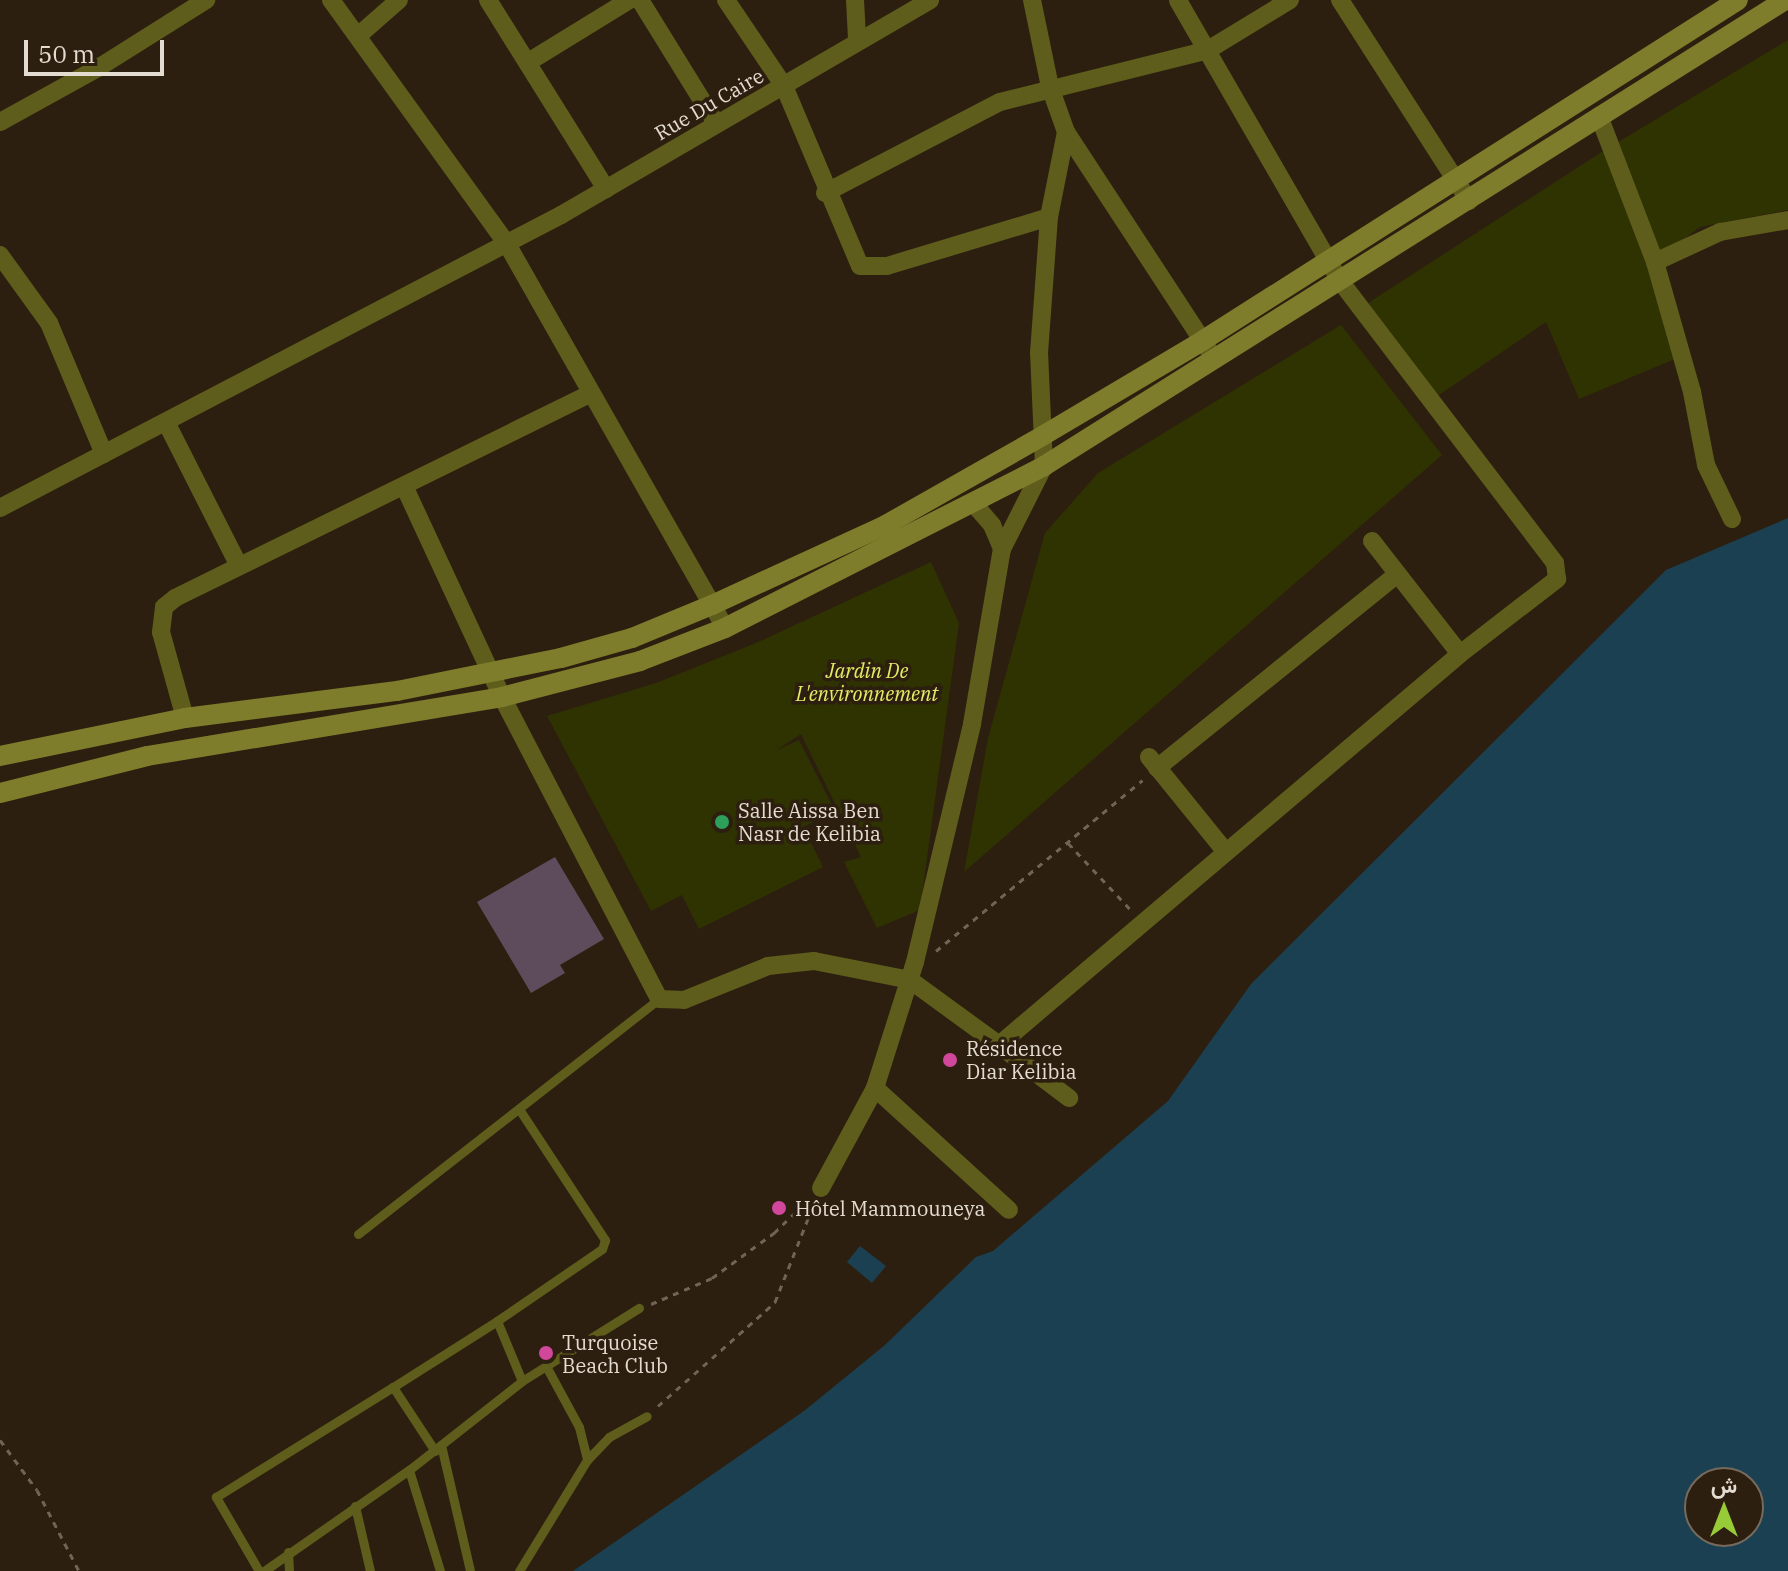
<!DOCTYPE html>
<meta charset="utf-8">
<style>
body{margin:0}
#map{position:relative;width:1788px;height:1571px;overflow:hidden;background:#2d1f0f;font-family:"IBM Plex Serif",Vazirmatn,serif}
div>[style]{position:absolute}
.green>*{inset:0;background:#2f3201}
.water>*{inset:0;background:#1b4051}
.building>*{inset:0;background:#5e4c5c}
.path>*{height:3px;margin-top:-1.5px;transform-origin:0;background:repeating-linear-gradient(90deg,#706456 0 6px,transparent 0 12px)}
.lane>*{height:9px;margin:-4.5px;padding:0 4.5px;transform-origin:4.5px;border-radius:4.5px;background:#5e5d1c}
.street>*{height:18px;margin:-9px;padding:0 9px;transform-origin:9px;border-radius:9px;background:#5e5d1c}
.secondary>*{height:20px;margin:-10px;padding:0 10px;transform-origin:10px;border-radius:10px;background:#7e7d2b}
.dots>*{width:22px;height:22px;translate:-50% -50%;box-sizing:border-box;border:4px solid #2d1f0f;border-radius:50%}
span{translate:-50% -50%;white-space:nowrap;text-align:center;line-height:1.15;-webkit-text-stroke:7px #2d1f0f;paint-order:stroke}
.street-label{font-size:20px;color:#e4dbd1}
.park-label{font-size:20px;color:#e3ed66;font-style:italic}
.poi-label{font-size:20px;color:#e4dbd1}
.left{translate:0 -50%;text-align:left}
.north{position:absolute;left:1684px;top:1467px;width:80px;height:80px;box-sizing:border-box;background:#2d1f0f;border:2px solid #766a5d;border-radius:50%;rotate:0deg;font-size:22px;font-weight:700;line-height:32px;text-align:center;color:#e4dbd1}
.north::after{content:'';display:block;margin:auto;width:28px;height:36px;background:#97cc38;clip-path:polygon(50% 0,100% 100%,50% 72%,0 100%)}
.scale{position:absolute;left:24px;top:40px;width:140px;height:36px;box-sizing:border-box;border:4px solid #e4dbd1;border-top:0;padding-left:10px;font-size:24px;line-height:28px;white-space:nowrap;color:#e4dbd1;-webkit-text-stroke:6px #2d1f0f;paint-order:stroke}
</style>
<div id="map">
<div class="green">
<div style="clip-path:polygon(1788px 40px,1788px 210px,1700px 227px,1651px 264px,1675px 359px,1579px 399px,1546px 322px,1436px 397px,1365px 305px,1600px 153px)"></div>
<div style="clip-path:polygon(1341px 325px,1442px 455px,964px 872px,988px 738px,1045px 533px,1098px 473px)"></div>
<div style="clip-path:polygon(931px 562px,959px 623px,920px 910px,877px 928px,844px 862px,861px 857px,801px 734px,777px 750px,799px 740px,835px 811px,803px 827px,823px 867px,699px 929px,682px 895px,651px 911px,547px 716px,656px 683px,756px 643px)"></div>
</div>
<div class="water">
<div style="clip-path:polygon(evenodd,1788px 518px,1788px 1571px,573px 1571px,804px 1411px,885px 1345px,976px 1257px,993px 1251px,1168px 1101px,1251px 984px,1666px 570px,1788px 518px,1748px 1483px,1748px 1531px,1700px 1531px,1700px 1483px,1748px 1483px)"></div>
<div style="clip-path:polygon(860px 1246px,886px 1266px,872px 1283px,847px 1262px)"></div>
</div>
<div class="building">
<div style="clip-path:polygon(555px 857px,604px 939px,560px 965px,565px 973px,531px 993px,477px 902px)"></div>
</div>
<div class="path">
<div style="left:1068px;top:843px;width:92px;rotate:46.8deg"></div>
<div style="left:936px;top:951px;width:268px;rotate:-39.6deg"></div>
<div style="left:651px;top:1304px;width:66px;rotate:-23.1deg"></div>
<div style="left:712px;top:1278px;width:77px;rotate:-36deg"></div>
<div style="left:774px;top:1233px;width:49px;rotate:-44.2deg"></div>
<div style="left:658px;top:1406px;width:157px;rotate:-41.6deg"></div>
<div style="left:775px;top:1302px;width:103px;rotate:-68.4deg"></div>
<div style="left:0;top:1440px;width:62px;rotate:53.5deg"></div>
<div style="left:37px;top:1490px;width:91px;rotate:62.6deg"></div>
</div>
<div class="lane">
<div style="left:519px;top:1109px;width:157px;rotate:56.7deg"></div>
<div style="left:605px;top:1240px;width:9px;rotate:108deg"></div>
<div style="left:602px;top:1249px;width:127px;rotate:145.6deg"></div>
<div style="left:497px;top:1321px;width:65px;rotate:67.4deg"></div>
<div style="left:358px;top:1234px;width:382px;rotate:-38deg"></div>
<div style="left:547px;top:1368px;width:67px;rotate:61.5deg"></div>
<div style="left:579px;top:1427px;width:34px;rotate:76deg"></div>
<div style="left:441px;top:1445px;width:129px;rotate:77deg"></div>
<div style="left:435px;top:1451px;width:77px;rotate:-123.3deg"></div>
<div style="left:393px;top:1387px;width:123px;rotate:-32.4deg"></div>
<div style="left:409px;top:1470px;width:106px;rotate:72.9deg"></div>
<div style="left:355px;top:1506px;width:67px;rotate:77deg"></div>
<div style="left:288px;top:1552px;width:19px;rotate:87deg"></div>
<div style="left:259px;top:1571px;width:86px;rotate:-120.2deg"></div>
<div style="left:216px;top:1497px;width:208px;rotate:-31.9deg"></div>
<div style="left:264px;top:1571px;width:177px;rotate:-34.9deg"></div>
<div style="left:409px;top:1470px;width:144px;rotate:-38.2deg"></div>
<div style="left:522px;top:1381px;width:138px;rotate:-32deg"></div>
<div style="left:519px;top:1571px;width:130px;rotate:-58.5deg"></div>
<div style="left:587px;top:1460px;width:32px;rotate:-46deg"></div>
<div style="left:609px;top:1437px;width:43px;rotate:-28.9deg"></div>
</div>
<div class="street">
<div style="left:331px;top:0;width:301px;rotate:54.2deg"></div>
<div style="left:507px;top:244px;width:442px;rotate:60.4deg"></div>
<div style="left:488px;top:0;width:223px;rotate:58deg"></div>
<div style="left:640px;top:0;width:145px;rotate:58.3deg"></div>
<div style="left:726px;top:0;width:104px;rotate:56deg"></div>
<div style="left:784px;top:86px;width:195px;rotate:67.1deg"></div>
<div style="left:860px;top:266px;width:27px"></div>
<div style="left:887px;top:266px;width:169px;rotate:-16.8deg"></div>
<div style="left:855px;top:0;width:39px;rotate:87deg"></div>
<div style="left:1032px;top:0;width:89px;rotate:78.3deg"></div>
<div style="left:1050px;top:87px;width:48px;rotate:70.4deg"></div>
<div style="left:1066px;top:132px;width:263px;rotate:56.8deg"></div>
<div style="left:1340px;top:0;width:239px;rotate:57.3deg"></div>
<div style="left:359px;top:35px;width:53px;rotate:-41.2deg"></div>
<div style="left:530px;top:61px;width:116px;rotate:-31.6deg"></div>
<div style="left:1599px;top:116px;width:156px;rotate:69deg"></div>
<div style="left:1655px;top:262px;width:135px;rotate:74.1deg"></div>
<div style="left:1692px;top:392px;width:74px;rotate:79.1deg"></div>
<div style="left:1706px;top:465px;width:60px;rotate:64.3deg"></div>
<div style="left:0;top:122px;width:112px;rotate:-28.9deg"></div>
<div style="left:98px;top:68px;width:128px;rotate:-32.2deg"></div>
<div style="left:825px;top:193px;width:197px;rotate:-27.5deg"></div>
<div style="left:1000px;top:102px;width:214px;rotate:-14deg"></div>
<div style="left:1208px;top:50px;width:96px;rotate:-31.4deg"></div>
<div style="left:0;top:255px;width:84px;rotate:54.2deg"></div>
<div style="left:49px;top:323px;width:142px;rotate:67.2deg"></div>
<div style="left:1655px;top:262px;width:72px;rotate:-24.8deg"></div>
<div style="left:1720px;top:232px;width:69px;rotate:-10deg"></div>
<div style="left:166px;top:422px;width:161px;rotate:63.1deg"></div>
<div style="left:405px;top:488px;width:230px;rotate:65.1deg"></div>
<div style="left:502px;top:697px;width:340px;rotate:62.5deg"></div>
<div style="left:659px;top:999px;width:25px;rotate:2deg"></div>
<div style="left:684px;top:1000px;width:91px;rotate:-22deg"></div>
<div style="left:768px;top:966px;width:46px;rotate:-6.2deg"></div>
<div style="left:814px;top:961px;width:98px;rotate:11.2deg"></div>
<div style="left:910px;top:980px;width:110px;rotate:36.1deg"></div>
<div style="left:999px;top:1045px;width:604px;rotate:-40.3deg"></div>
<div style="left:1460px;top:654px;width:123px;rotate:-37.7deg"></div>
<div style="left:1557px;top:579px;width:16px;rotate:-97deg"></div>
<div style="left:1555px;top:563px;width:355px;rotate:-127.3deg"></div>
<div style="left:1340px;top:281px;width:324px;rotate:-120deg"></div>
<div style="left:973px;top:503px;width:29px;rotate:49deg"></div>
<div style="left:992px;top:525px;width:26px;rotate:67deg"></div>
<div style="left:0;top:508px;width:633px;rotate:-27.58deg"></div>
<div style="left:561px;top:215px;width:427px;rotate:-30.2deg"></div>
<div style="left:1372px;top:541px;width:143px;rotate:52.1deg"></div>
<div style="left:185px;top:718px;width:89px;rotate:-105.6deg"></div>
<div style="left:161px;top:632px;width:25px;rotate:-83deg"></div>
<div style="left:164px;top:607px;width:14px;rotate:-39deg"></div>
<div style="left:175px;top:598px;width:462px;rotate:-26.2deg"></div>
<div style="left:1149px;top:757px;width:122px;rotate:51deg"></div>
<div style="left:1157px;top:768px;width:307px;rotate:-38.9deg"></div>
<div style="left:999px;top:1045px;width:88px;rotate:37.1deg"></div>
<div style="left:875px;top:1088px;width:181px;rotate:42.3deg"></div>
<div style="left:821px;top:1188px;width:114px;rotate:-61.6deg"></div>
<div style="left:875px;top:1088px;width:132px;rotate:-72.4deg"></div>
<div style="left:915px;top:962px;width:245px;rotate:-76.5deg"></div>
<div style="left:972px;top:724px;width:178px;rotate:-80.3deg"></div>
<div style="left:1002px;top:549px;width:93px;rotate:-63.2deg"></div>
<div style="left:1044px;top:466px;width:113px;rotate:-92.5deg"></div>
<div style="left:1039px;top:353px;width:136px;rotate:-85.8deg"></div>
<div style="left:1049px;top:217px;width:87px;rotate:-78.7deg"></div>
</div>
<div class="secondary">
<div style="left:0;top:756px;width:189px;rotate:-11.6deg"></div>
<div style="left:185px;top:718px;width:214px;rotate:-7.3deg"></div>
<div style="left:397px;top:691px;width:167px;rotate:-11.4deg"></div>
<div style="left:561px;top:658px;width:74px;rotate:-15.7deg"></div>
<div style="left:632px;top:638px;width:87px;rotate:-22.4deg"></div>
<div style="left:712px;top:605px;width:189px;rotate:-24.7deg"></div>
<div style="left:884px;top:526px;width:184px;rotate:-29.6deg"></div>
<div style="left:1044px;top:435px;width:184px;rotate:-30.7deg"></div>
<div style="left:1202px;top:341px;width:635px;rotate:-32.46deg"></div>
<div style="left:0;top:793px;width:152px;rotate:-14.1deg"></div>
<div style="left:147px;top:756px;width:360px;rotate:-9.4deg"></div>
<div style="left:502px;top:697px;width:143px;rotate:-14.6deg"></div>
<div style="left:640px;top:661px;width:91px;rotate:-21.2deg"></div>
<div style="left:725px;top:628px;width:358px;rotate:-26.9deg"></div>
<div style="left:1044px;top:466px;width:875px;rotate:-32.16deg"></div>
</div>
<div class="dots">
<div style="left:722px;top:822px;background:#2e9e5b"></div>
<div style="left:950px;top:1060px;background:#d1479c"></div>
<div style="left:779px;top:1208px;background:#d1479c"></div>
<div style="left:546px;top:1353px;background:#d1479c"></div>
</div>
<div class="street-label">
<span style="left:709px;top:104px;rotate:-30deg">Rue Du Caire</span>
</div>
<div class="park-label">
<span style="left:867px;top:682px">Jardin De<br>L'environnement</span>
</div>
<div class="poi-label">
<span class="left" style="left:738px;top:822px">Salle Aissa Ben<br>Nasr de Kelibia</span>
<span class="left" style="left:966px;top:1060px">Résidence<br>Diar Kelibia</span>
<span class="left" style="left:795px;top:1208px">Hôtel Mammouneya</span>
<span class="left" style="left:562px;top:1354px">Turquoise<br>Beach Club</span>
</div>
<div class="north">ش</div>
<div class="scale">50 m</div>
</div>
